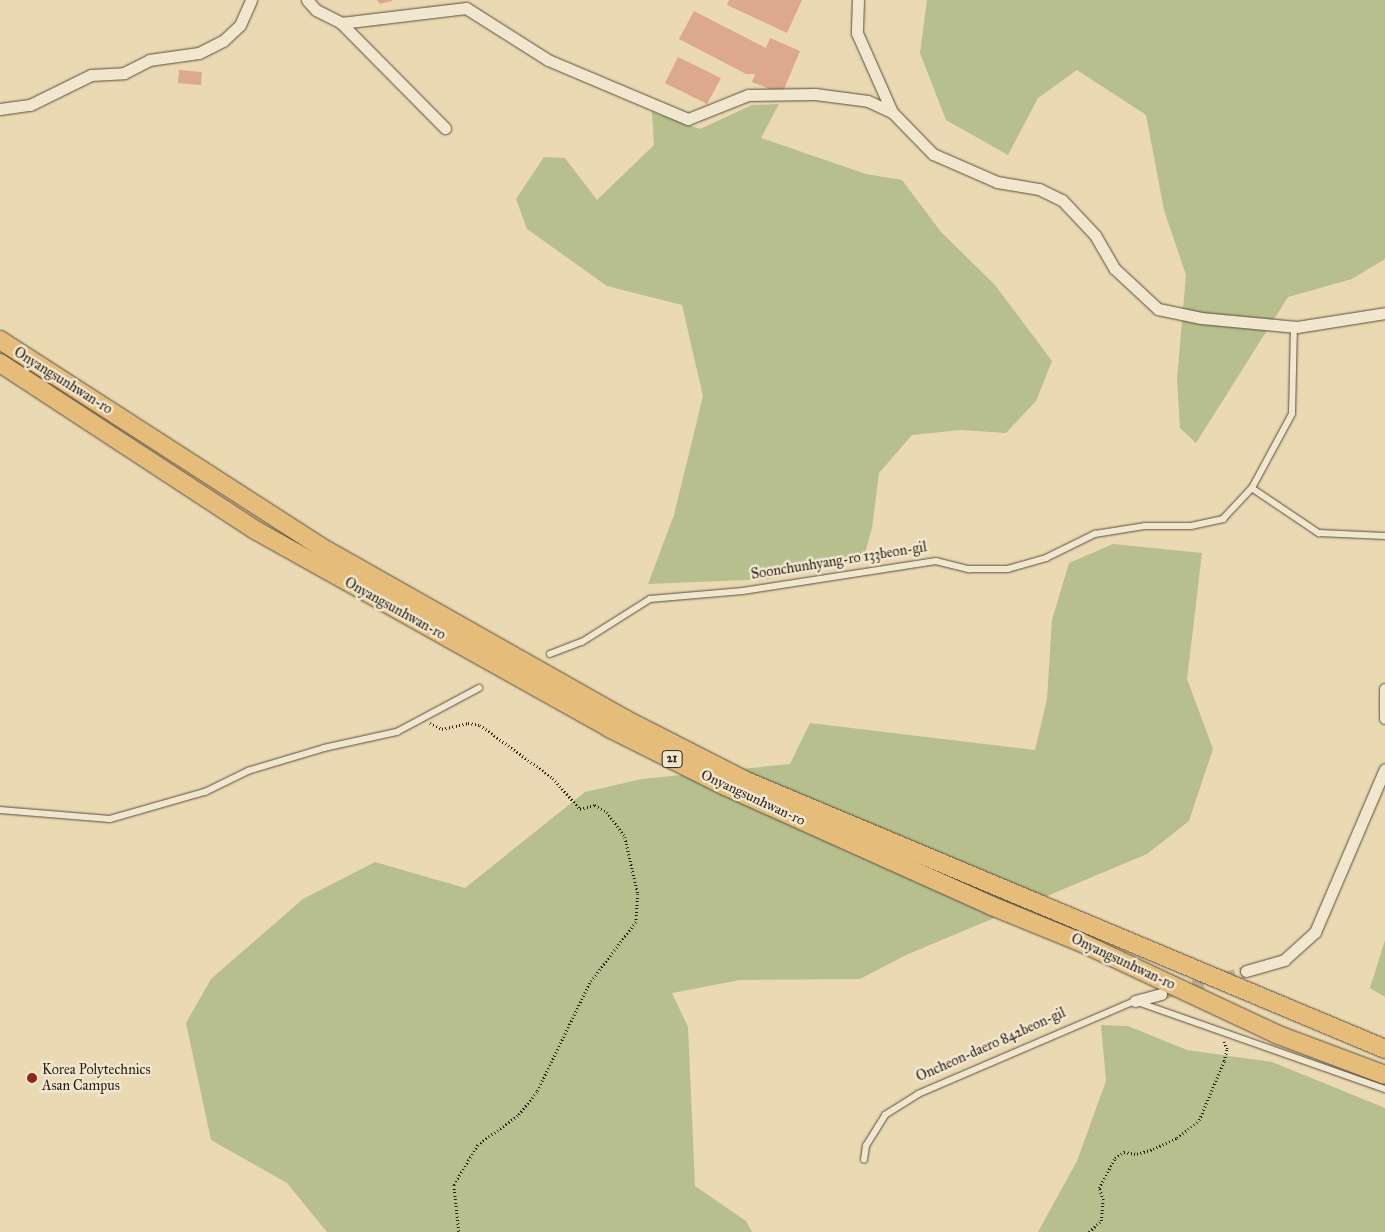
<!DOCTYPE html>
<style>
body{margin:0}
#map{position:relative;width:1385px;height:1232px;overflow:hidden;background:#ead9b3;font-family:"IM FELL Great Primer",serif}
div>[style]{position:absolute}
.green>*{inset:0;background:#b6bf8d}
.building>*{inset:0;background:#dda98c}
.minor-tunnel>*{height:11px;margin-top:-5.5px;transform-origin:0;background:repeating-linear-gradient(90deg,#c3b494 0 11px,transparent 0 16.5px)}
.path>*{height:2.5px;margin-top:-1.25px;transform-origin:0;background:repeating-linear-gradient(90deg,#291f16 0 1px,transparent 0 3.5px)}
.roads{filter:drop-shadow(0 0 1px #594e3d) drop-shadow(0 0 1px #594e3d)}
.service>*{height:5.5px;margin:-2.75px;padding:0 2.75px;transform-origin:2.75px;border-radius:2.75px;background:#f1e6ce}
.minor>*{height:11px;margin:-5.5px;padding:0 5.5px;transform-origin:5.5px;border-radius:5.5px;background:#f1e6ce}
.trunk>*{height:18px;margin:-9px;padding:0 9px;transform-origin:9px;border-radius:9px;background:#e5bc7a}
.dots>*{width:14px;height:14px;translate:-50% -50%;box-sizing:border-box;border:2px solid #f1e6ce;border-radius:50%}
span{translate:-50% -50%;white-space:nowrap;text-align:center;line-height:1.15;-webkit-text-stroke:5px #f1e6ce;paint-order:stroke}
.shield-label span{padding:1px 4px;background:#f1e6ce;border:1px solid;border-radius:4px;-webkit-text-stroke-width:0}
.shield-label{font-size:12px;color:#291f16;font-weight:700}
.street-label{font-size:14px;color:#291f16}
.poi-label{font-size:14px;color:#291f16}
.left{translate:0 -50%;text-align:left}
</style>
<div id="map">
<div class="green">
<div style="clip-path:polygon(927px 0,1385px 0,1385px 259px,1352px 279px,1288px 297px,1196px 443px,1180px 428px,1177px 379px,1186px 275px,1164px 210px,1146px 115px,1077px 70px,1038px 98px,1008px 155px,946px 120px,920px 53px)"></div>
<div style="clip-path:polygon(779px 104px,761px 138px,866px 174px,902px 180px,941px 232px,995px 285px,1052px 361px,1036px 401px,1006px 433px,961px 430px,912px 435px,879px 473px,872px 528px,863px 560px,768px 579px,648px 584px,674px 515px,703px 396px,682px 305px,607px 286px,527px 229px,516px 199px,544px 157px,565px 158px,597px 200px,654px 145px,652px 112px,700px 129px,752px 105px)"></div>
<div style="clip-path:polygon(1113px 544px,1202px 553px,1187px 679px,1213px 749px,1189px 821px,1147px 854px,906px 955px,860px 979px,740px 980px,672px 993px,688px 1027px,695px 1186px,746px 1221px,752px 1232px,327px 1232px,287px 1183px,211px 1140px,186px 1023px,211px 979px,303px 899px,375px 862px,465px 888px,585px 792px,642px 779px,790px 764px,810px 723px,1035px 750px,1047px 699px,1052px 620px,1069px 563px)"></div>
<div style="clip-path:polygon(1385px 940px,1385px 997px,1370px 988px)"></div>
<div style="clip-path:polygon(1101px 1025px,1128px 1026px,1187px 1050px,1272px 1062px,1385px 1108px,1385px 1232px,1038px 1232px,1077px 1161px,1106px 1081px)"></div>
</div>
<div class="building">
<div style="clip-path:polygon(377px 0,392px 0,392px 1px,380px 4px)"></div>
<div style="clip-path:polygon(729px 0,802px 0,787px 33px,727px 5px)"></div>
<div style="clip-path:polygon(694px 11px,766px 48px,770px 38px,800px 51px,782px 94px,752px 82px,755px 74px,746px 74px,679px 39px)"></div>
<div style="clip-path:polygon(678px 57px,721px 78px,707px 104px,665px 83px)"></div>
<div style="clip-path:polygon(179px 70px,202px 72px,201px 85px,178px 83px)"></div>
</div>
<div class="minor-tunnel">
<div style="left:1161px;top:994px;width:88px;rotate:-15.1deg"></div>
</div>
<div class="path">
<div style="left:430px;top:723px;width:13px;rotate:27deg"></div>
<div style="left:442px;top:729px;width:27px;rotate:-13deg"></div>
<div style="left:468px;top:723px;width:12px;rotate:9deg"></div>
<div style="left:480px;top:725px;width:90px;rotate:36deg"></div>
<div style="left:553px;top:778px;width:41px;rotate:48.9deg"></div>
<div style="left:580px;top:809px;width:16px;rotate:-15deg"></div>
<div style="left:595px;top:805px;width:14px;rotate:30deg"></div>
<div style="left:607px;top:812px;width:31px;rotate:54deg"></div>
<div style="left:625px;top:837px;width:58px;rotate:77.2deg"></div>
<div style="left:638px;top:894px;width:28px;rotate:94deg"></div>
<div style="left:636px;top:922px;width:76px;rotate:127deg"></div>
<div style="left:590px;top:983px;width:121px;rotate:115.9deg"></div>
<div style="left:537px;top:1092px;width:31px;rotate:128deg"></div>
<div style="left:518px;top:1116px;width:49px;rotate:144.1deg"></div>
<div style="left:478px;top:1145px;width:47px;rotate:121deg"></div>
<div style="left:454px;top:1185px;width:47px;rotate:83.9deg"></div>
<div style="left:1089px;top:1232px;width:16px;rotate:-43deg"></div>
<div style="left:1101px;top:1221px;width:21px;rotate:-85deg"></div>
<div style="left:1103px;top:1200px;width:13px;rotate:-108deg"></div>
<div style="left:1099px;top:1188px;width:34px;rotate:-62deg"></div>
<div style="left:1115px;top:1158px;width:11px;rotate:-34deg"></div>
<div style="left:1124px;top:1152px;width:13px;rotate:9deg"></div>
<div style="left:1137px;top:1154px;width:17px;rotate:-17deg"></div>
<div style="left:1153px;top:1149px;width:26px;rotate:-25deg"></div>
<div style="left:1177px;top:1138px;width:28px;rotate:-39deg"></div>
<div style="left:1199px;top:1120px;width:64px;rotate:-67deg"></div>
<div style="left:1224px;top:1061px;width:12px;rotate:-76deg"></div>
<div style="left:1227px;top:1049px;width:8px;rotate:-113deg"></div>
</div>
<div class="roads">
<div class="service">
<div style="left:1252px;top:488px;width:81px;rotate:33.9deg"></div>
<div style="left:1319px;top:533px;width:66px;rotate:2.6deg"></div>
<div style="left:550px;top:654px;width:34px;rotate:-21deg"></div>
<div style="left:582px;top:642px;width:80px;rotate:-32.3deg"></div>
<div style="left:650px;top:599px;width:93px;rotate:-4.9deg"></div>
<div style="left:743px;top:591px;width:195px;rotate:-8.8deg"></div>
<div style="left:936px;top:561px;width:34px;rotate:14deg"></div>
<div style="left:969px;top:569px;width:39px"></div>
<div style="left:1008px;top:569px;width:40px;rotate:-16deg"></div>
<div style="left:1046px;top:558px;width:55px;rotate:-26.1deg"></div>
<div style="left:1095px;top:534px;width:51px;rotate:-9.1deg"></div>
<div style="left:1145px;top:526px;width:46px"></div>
<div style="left:1191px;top:526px;width:33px;rotate:-12deg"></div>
<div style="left:1223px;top:519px;width:42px;rotate:-46.9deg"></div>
<div style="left:1252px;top:488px;width:84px;rotate:-61.6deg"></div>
<div style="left:1292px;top:414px;width:88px;rotate:-88.7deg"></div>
<div style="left:0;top:810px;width:110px;rotate:4.7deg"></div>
<div style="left:110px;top:819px;width:99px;rotate:-15.9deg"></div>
<div style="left:205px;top:792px;width:48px;rotate:-26deg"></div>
<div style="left:248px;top:771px;width:79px;rotate:-16.8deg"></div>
<div style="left:324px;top:748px;width:75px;rotate:-12.4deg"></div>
<div style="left:397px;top:732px;width:93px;rotate:-28.2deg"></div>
<div style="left:864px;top:1160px;width:14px;rotate:-82deg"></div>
<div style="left:866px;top:1146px;width:36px;rotate:-58deg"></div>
<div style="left:885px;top:1115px;width:39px;rotate:-32deg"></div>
<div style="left:918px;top:1094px;width:236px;rotate:-23.2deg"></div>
<div style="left:1135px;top:1001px;width:265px;rotate:19.4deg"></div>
</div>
<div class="minor">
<div style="left:307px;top:0;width:13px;rotate:48deg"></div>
<div style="left:316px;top:10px;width:28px;rotate:27deg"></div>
<div style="left:341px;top:23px;width:126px;rotate:-6.8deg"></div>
<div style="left:466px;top:8px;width:97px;rotate:32.4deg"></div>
<div style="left:548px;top:60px;width:152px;rotate:22.9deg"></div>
<div style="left:688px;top:119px;width:65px;rotate:-21.8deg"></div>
<div style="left:748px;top:95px;width:67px;rotate:-0.9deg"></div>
<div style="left:815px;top:94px;width:53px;rotate:7.5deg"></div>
<div style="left:868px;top:101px;width:26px;rotate:25deg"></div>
<div style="left:892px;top:112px;width:59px;rotate:45.7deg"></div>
<div style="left:933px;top:154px;width:70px;rotate:23.6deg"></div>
<div style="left:997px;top:182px;width:43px;rotate:9.5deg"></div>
<div style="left:1039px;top:189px;width:25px;rotate:26deg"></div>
<div style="left:1062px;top:200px;width:48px;rotate:46.7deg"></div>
<div style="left:1095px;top:235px;width:39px;rotate:60deg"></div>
<div style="left:1115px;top:269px;width:59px;rotate:42.9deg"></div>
<div style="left:1158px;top:309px;width:44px;rotate:11.8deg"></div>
<div style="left:1201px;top:318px;width:96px;rotate:5.4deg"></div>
<div style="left:1297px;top:327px;width:89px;rotate:-9deg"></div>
<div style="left:858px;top:0;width:33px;rotate:92deg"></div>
<div style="left:857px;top:33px;width:86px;rotate:66.1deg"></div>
<div style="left:341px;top:23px;width:148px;rotate:45.3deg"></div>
<div style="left:0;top:109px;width:30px;rotate:-8deg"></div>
<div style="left:30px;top:105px;width:68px;rotate:-26.2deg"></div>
<div style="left:91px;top:75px;width:33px;rotate:-3deg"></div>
<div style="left:124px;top:73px;width:28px;rotate:-27deg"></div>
<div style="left:149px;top:60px;width:50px;rotate:-8deg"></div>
<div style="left:199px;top:53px;width:27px;rotate:-27deg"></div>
<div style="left:223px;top:41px;width:23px;rotate:-43deg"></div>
<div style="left:240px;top:25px;width:27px;rotate:-66deg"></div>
<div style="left:1385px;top:689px;width:29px;rotate:90deg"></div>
<div style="left:1246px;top:971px;width:40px;rotate:-16deg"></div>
<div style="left:1284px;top:960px;width:42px;rotate:-42.1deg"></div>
<div style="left:1315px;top:932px;width:177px;rotate:-66.8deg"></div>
<div style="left:1135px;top:1001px;width:27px;rotate:-15deg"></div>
</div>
<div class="trunk">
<div style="left:0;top:340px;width:390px;rotate:32.8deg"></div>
<div style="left:328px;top:551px;width:341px;rotate:29.5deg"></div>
<div style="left:625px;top:719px;width:136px;rotate:27.1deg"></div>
<div style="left:746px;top:781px;width:693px;rotate:22.75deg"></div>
<div style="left:0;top:363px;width:307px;rotate:33.2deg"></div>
<div style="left:257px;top:531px;width:403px;rotate:29.2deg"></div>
<div style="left:609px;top:728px;width:130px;rotate:26.6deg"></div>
<div style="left:725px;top:786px;width:293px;rotate:24.2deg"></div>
<div style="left:992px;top:906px;width:95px;rotate:22.2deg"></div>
<div style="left:1080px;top:942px;width:217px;rotate:25.1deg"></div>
<div style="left:1276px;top:1034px;width:116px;rotate:20.6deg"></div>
</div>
</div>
<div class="dots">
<div style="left:32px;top:1078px;background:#8f2418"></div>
</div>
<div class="shield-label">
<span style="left:672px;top:759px">21</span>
</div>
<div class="street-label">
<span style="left:63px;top:381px;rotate:32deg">Onyangsunhwan-ro</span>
<span style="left:839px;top:561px;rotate:-9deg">Soonchunhyang-ro 133beon-gil</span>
<span style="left:395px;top:609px;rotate:29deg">Onyangsunhwan-ro</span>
<span style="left:753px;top:798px;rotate:25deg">Onyangsunhwan-ro</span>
<span style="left:1123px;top:962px;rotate:25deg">Onyangsunhwan-ro</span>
<span style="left:991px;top:1045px;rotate:-24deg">Oncheon-daero 842beon-gil</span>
</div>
<div class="poi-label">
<span class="left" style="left:42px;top:1078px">Korea Polytechnics<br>Asan Campus</span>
</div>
</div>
